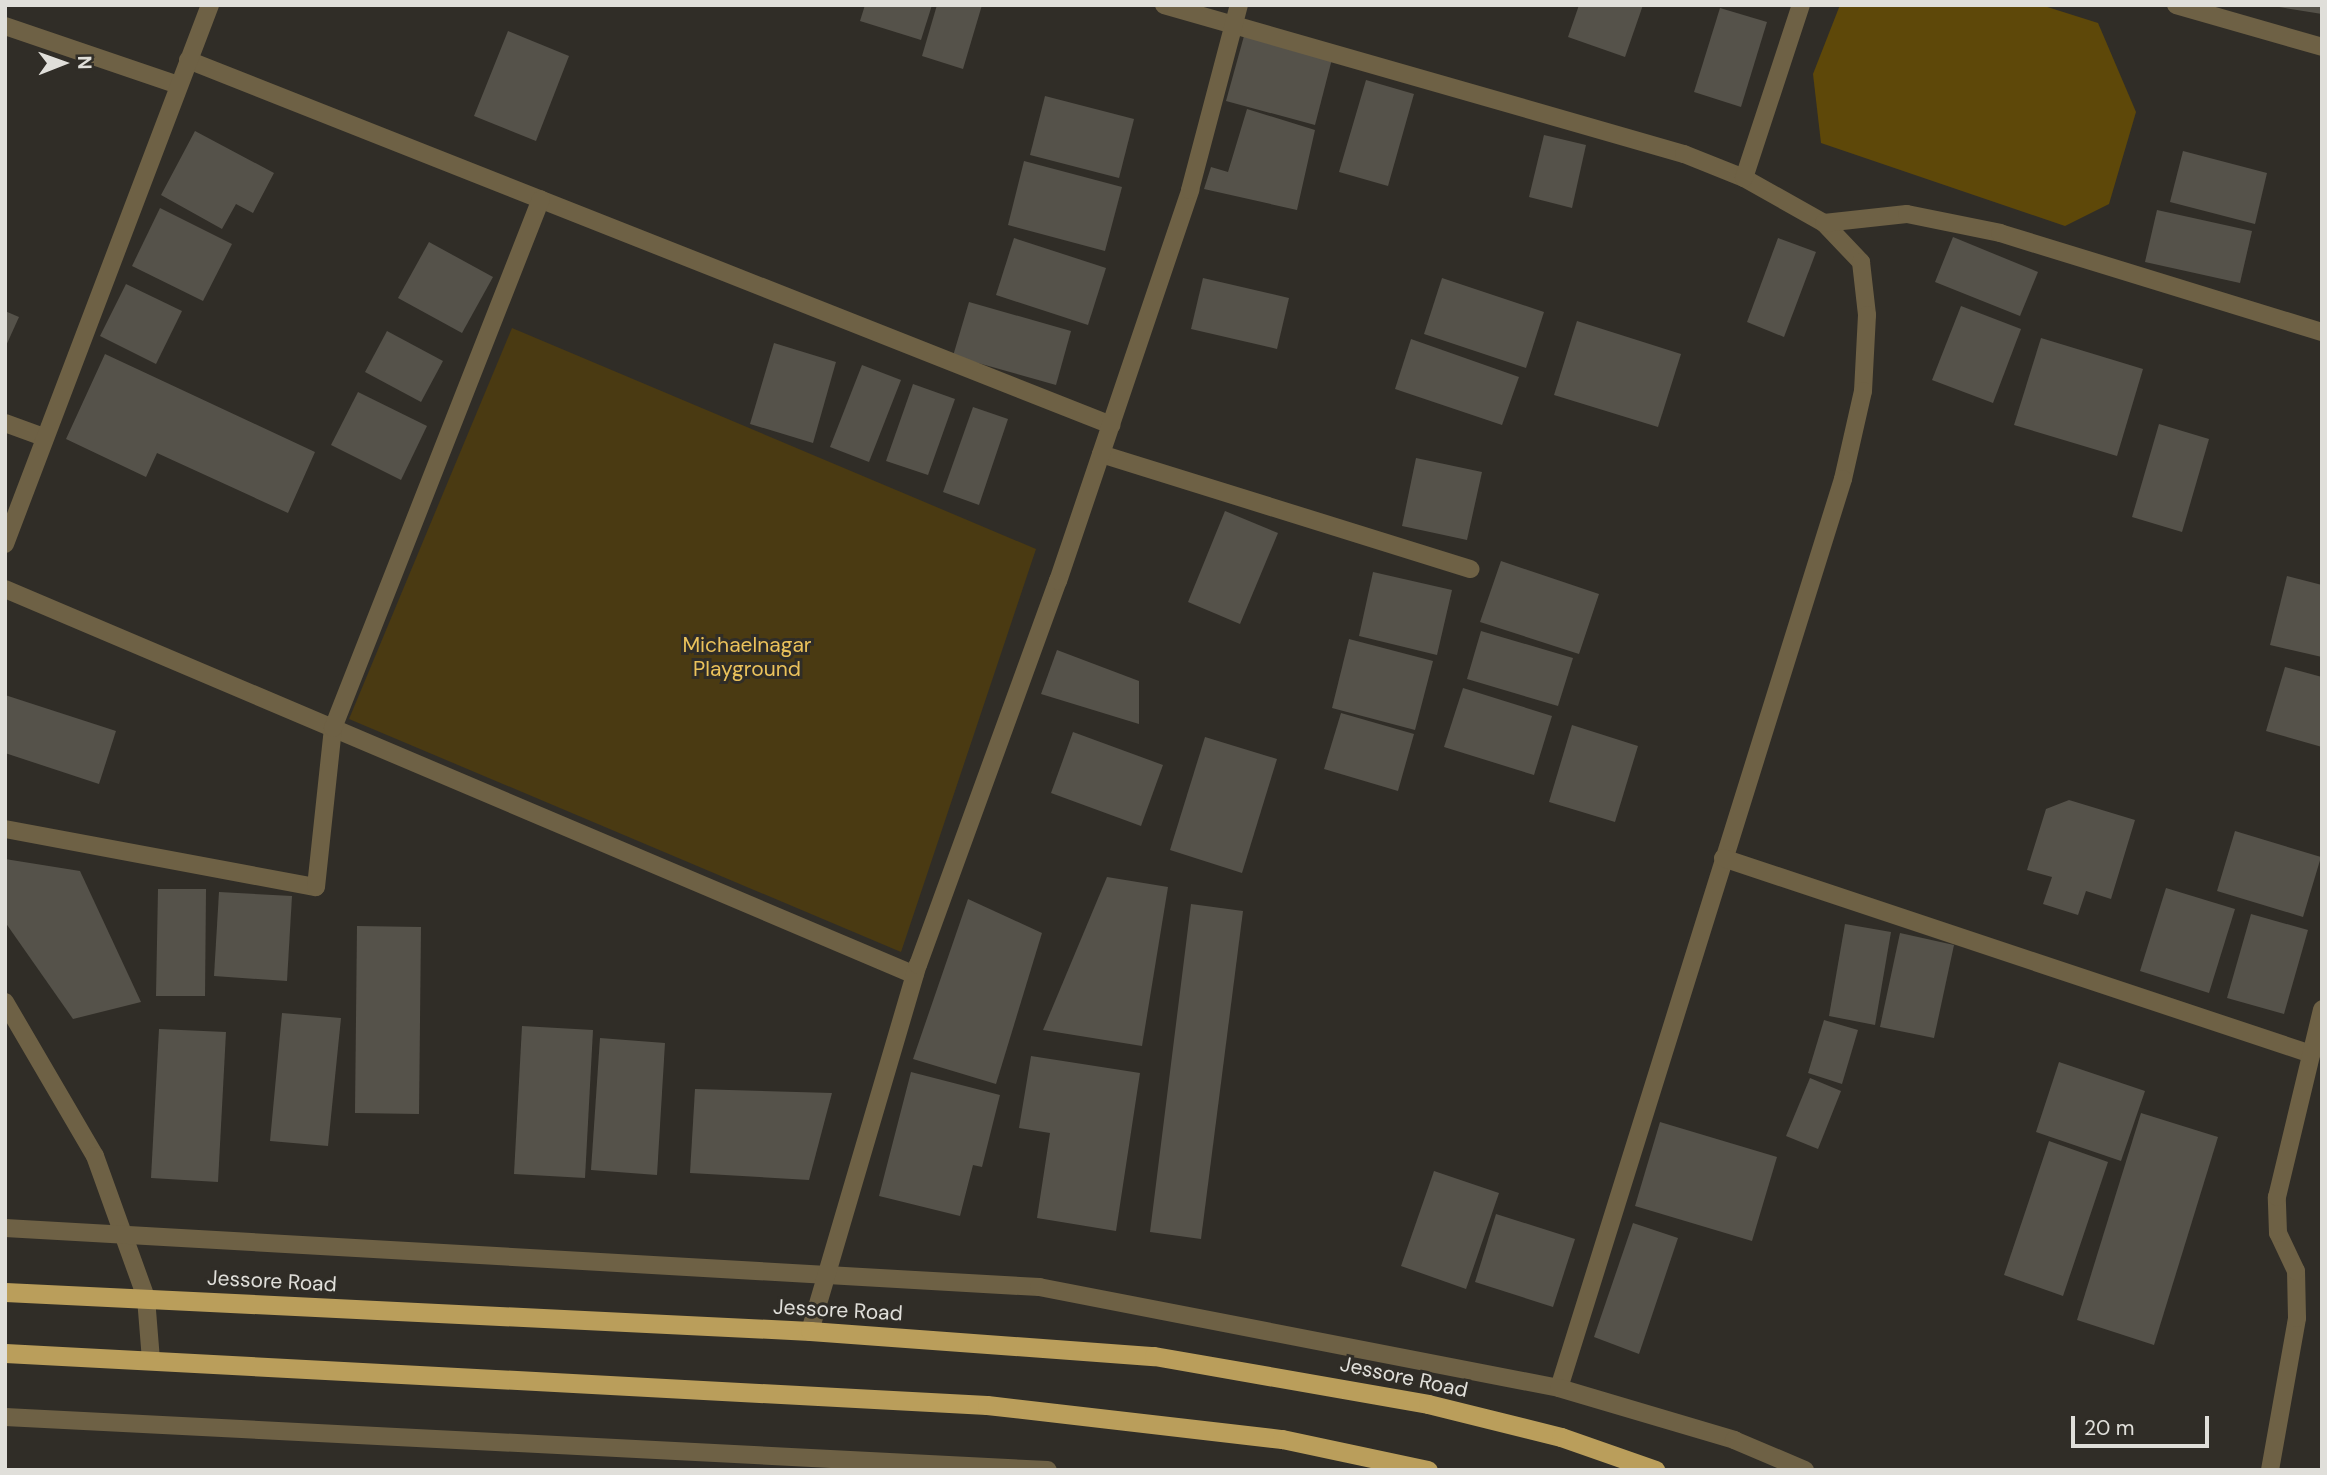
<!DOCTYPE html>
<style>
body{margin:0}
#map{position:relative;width:2327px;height:1475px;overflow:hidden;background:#302d27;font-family:"DM Sans",sans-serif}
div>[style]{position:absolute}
.green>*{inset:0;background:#4a3a12}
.water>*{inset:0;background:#5e4809}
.building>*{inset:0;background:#55524a}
.minor>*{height:18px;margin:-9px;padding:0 9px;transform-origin:9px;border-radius:9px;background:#6e6145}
.tertiary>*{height:18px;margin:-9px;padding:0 9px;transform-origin:9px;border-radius:9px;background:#6e6145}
.trunk>*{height:19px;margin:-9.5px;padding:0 9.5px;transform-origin:9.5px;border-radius:9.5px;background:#ba9e5b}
span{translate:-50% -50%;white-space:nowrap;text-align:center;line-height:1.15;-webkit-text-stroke:6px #302d27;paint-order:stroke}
.park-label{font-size:21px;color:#ebc25b}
.street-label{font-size:21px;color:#e0dfda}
.frame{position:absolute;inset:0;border:7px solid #e0dfda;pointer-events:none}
.north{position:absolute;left:28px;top:28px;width:70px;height:70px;-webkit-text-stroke:5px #302d27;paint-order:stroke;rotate:89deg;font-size:19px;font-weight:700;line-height:28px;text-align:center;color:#e0dfda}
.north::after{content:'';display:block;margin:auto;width:24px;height:32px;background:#e0dfda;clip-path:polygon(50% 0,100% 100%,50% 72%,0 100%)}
.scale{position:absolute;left:2071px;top:1416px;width:138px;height:32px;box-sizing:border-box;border:4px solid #e0dfda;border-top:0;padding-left:9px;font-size:21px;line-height:24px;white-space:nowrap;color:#e0dfda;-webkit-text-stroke:5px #302d27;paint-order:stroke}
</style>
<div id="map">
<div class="green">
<div style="clip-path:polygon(512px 328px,1036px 549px,901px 952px,349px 719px)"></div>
</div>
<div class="water">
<div style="clip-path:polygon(1840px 5px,2041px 5px,2098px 23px,2136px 112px,2109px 204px,2065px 226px,1821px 143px,1813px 74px)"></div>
</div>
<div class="building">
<div style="clip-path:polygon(865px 5px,932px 5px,921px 40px,860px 21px)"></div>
<div style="clip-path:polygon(937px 5px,982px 5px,963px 69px,922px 56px)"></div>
<div style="clip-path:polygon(1579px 5px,1643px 5px,1625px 57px,1568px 37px)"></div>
<div style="clip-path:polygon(2279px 5px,2322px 5px,2322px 14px,2279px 7px)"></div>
<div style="clip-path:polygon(1720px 8px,1767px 22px,1741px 107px,1694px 92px)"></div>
<div style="clip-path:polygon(508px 31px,569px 56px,536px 141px,474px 116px)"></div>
<div style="clip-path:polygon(1244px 36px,1332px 59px,1315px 125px,1226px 101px)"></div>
<div style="clip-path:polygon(1366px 80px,1414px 94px,1388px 186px,1339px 172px)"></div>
<div style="clip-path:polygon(1045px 96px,1134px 119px,1119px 178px,1030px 155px)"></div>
<div style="clip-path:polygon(1247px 109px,1315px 130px,1297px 210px,1204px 189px,1211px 167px,1228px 172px)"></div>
<div style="clip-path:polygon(195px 131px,274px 173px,253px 213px,236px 204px,222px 229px,161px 195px)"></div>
<div style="clip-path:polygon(1544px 135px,1586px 145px,1572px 208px,1529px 197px)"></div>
<div style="clip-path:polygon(2183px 151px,2267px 173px,2255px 224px,2170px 202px)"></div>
<div style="clip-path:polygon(1024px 161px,1122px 187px,1105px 251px,1008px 225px)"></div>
<div style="clip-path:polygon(160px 208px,232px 244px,203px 301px,132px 266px)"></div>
<div style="clip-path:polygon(2157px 210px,2252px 231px,2240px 283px,2145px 262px)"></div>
<div style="clip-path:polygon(1953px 237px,2038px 272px,2020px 316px,1935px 282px)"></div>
<div style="clip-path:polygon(1014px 238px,1106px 268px,1088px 325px,996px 295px)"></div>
<div style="clip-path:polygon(1778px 238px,1816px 252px,1784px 337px,1747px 322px)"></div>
<div style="clip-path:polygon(429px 242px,493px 277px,462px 333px,398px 298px)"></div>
<div style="clip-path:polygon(1203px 278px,1289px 298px,1277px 349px,1191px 329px)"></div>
<div style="clip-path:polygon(1442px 278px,1544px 312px,1526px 368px,1424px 334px)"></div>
<div style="clip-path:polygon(126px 284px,182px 311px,156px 364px,100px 336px)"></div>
<div style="clip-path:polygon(969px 302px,1071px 331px,1056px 385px,953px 356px)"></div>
<div style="clip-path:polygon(1961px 306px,2021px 329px,1993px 403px,1932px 380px)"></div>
<div style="clip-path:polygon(5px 311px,19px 317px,5px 348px)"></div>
<div style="clip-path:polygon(1577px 321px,1681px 354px,1658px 427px,1554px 395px)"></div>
<div style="clip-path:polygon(387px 331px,443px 361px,421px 402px,365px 372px)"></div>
<div style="clip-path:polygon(2041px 338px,2143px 369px,2117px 456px,2014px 425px)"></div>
<div style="clip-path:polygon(1411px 339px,1519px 377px,1502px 425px,1395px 389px)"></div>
<div style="clip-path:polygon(774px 343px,836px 362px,813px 443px,750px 424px)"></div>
<div style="clip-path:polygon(105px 354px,315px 452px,288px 513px,157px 453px,146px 477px,66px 439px)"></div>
<div style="clip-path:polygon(862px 365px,901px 380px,869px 462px,830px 447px)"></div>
<div style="clip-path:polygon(913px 384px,955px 399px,928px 475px,886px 461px)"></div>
<div style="clip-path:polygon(358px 392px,427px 426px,401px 480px,331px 445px)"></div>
<div style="clip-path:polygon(973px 407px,1008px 419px,979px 505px,943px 492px)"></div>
<div style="clip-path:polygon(2159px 424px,2209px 439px,2182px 532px,2132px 517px)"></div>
<div style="clip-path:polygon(1416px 458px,1482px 472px,1467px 540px,1402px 526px)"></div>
<div style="clip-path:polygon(1225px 511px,1278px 533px,1240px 624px,1188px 602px)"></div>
<div style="clip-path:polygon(1501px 561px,1599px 594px,1579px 654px,1480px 622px)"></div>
<div style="clip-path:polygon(1373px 572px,1452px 590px,1437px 655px,1359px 636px)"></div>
<div style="clip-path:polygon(2287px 576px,2322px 585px,2322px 657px,2270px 645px)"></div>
<div style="clip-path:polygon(1481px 631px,1573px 658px,1558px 706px,1467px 679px)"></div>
<div style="clip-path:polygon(1349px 639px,1433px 661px,1415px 730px,1332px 708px)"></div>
<div style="clip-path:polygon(1057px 650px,1139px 681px,1139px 724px,1041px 694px)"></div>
<div style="clip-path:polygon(2285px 667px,2322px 677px,2322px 747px,2266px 731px)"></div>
<div style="clip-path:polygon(1463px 688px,1552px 716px,1534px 775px,1444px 747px)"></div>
<div style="clip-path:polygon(5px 695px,116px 731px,99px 784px,5px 753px)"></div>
<div style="clip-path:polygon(1341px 713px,1414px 734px,1398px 791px,1324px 769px)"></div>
<div style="clip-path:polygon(1572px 725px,1638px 746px,1615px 822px,1549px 802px)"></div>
<div style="clip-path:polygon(1073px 732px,1163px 765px,1141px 826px,1051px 793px)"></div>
<div style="clip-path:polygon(1205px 737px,1277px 759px,1242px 873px,1170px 850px)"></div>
<div style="clip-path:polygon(2069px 800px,2135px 820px,2111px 899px,2086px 891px,2078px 915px,2043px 904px,2052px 877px,2027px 870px,2046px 809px)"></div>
<div style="clip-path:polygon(2235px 831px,2321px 857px,2303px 917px,2217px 891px)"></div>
<div style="clip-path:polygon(5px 859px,80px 871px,141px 1002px,73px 1019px,5px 922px)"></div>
<div style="clip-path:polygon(1107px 877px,1168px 887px,1142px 1046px,1043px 1030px)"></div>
<div style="clip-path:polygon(2166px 888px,2235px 909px,2209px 993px,2140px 971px)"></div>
<div style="clip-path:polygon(158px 889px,206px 889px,205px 996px,156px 996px)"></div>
<div style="clip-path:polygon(219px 892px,292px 896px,287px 981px,214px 976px)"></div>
<div style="clip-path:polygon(968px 899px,1042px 933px,996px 1084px,913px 1059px)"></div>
<div style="clip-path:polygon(1191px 904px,1243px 911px,1201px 1239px,1150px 1232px)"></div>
<div style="clip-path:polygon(2251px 914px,2308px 930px,2284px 1014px,2227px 998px)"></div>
<div style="clip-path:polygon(1845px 924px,1891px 932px,1875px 1025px,1829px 1016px)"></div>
<div style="clip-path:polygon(357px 926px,421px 927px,419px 1114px,355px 1113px)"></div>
<div style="clip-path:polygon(1900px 933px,1954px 945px,1934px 1038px,1880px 1027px)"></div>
<div style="clip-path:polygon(282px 1013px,341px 1018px,328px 1146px,270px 1141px)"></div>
<div style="clip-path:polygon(1824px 1020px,1858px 1030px,1842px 1084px,1808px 1073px)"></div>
<div style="clip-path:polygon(522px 1026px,593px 1030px,585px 1178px,514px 1174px)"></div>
<div style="clip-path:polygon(159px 1029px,226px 1032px,218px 1182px,151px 1178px)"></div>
<div style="clip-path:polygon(600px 1038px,665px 1043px,657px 1175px,591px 1170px)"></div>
<div style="clip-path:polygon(1031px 1056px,1140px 1073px,1116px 1231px,1037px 1218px,1050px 1133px,1019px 1128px)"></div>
<div style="clip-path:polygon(2059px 1062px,2145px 1091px,2121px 1161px,2036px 1132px)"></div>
<div style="clip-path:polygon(911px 1072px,1000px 1095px,982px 1167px,973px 1165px,960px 1216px,879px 1196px)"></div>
<div style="clip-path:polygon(1810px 1078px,1841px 1091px,1818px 1149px,1786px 1136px)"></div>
<div style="clip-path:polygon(695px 1089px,832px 1093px,809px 1180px,690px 1173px)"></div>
<div style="clip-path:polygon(2141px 1113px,2218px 1137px,2154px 1345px,2077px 1320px)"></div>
<div style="clip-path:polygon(1660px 1122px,1777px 1157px,1752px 1241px,1635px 1206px)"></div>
<div style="clip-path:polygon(2049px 1141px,2108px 1162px,2063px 1296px,2004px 1275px)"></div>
<div style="clip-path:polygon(1434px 1171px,1499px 1193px,1466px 1289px,1401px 1266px)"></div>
<div style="clip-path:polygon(1496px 1214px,1575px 1239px,1553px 1307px,1475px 1282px)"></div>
<div style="clip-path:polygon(1633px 1223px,1678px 1238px,1639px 1354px,1594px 1337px)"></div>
</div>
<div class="minor">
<div style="left:1164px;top:5px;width:541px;rotate:15.99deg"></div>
<div style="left:1684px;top:154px;width:65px;rotate:21.8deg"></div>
<div style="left:1744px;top:178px;width:92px;rotate:29.4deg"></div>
<div style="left:1824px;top:223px;width:54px;rotate:46.5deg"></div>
<div style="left:1861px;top:262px;width:53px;rotate:83.5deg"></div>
<div style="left:1867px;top:315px;width:76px;rotate:93deg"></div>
<div style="left:1863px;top:391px;width:90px;rotate:102.8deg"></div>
<div style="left:1843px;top:479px;width:952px;rotate:107.35deg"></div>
<div style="left:2176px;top:5px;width:152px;rotate:16deg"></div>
<div style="left:5px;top:26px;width:183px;rotate:18.8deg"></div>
<div style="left:188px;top:60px;width:993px;rotate:21.58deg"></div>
<div style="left:1744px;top:178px;width:182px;rotate:-71.8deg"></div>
<div style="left:1824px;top:223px;width:83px;rotate:-6.2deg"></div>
<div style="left:1907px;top:214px;width:95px;rotate:11.5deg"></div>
<div style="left:2000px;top:233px;width:337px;rotate:17.1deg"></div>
<div style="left:5px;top:423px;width:38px;rotate:20deg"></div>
<div style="left:1101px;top:454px;width:387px;rotate:17.3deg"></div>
<div style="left:5px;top:589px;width:988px;rotate:22.99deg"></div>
<div style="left:5px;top:829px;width:316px;rotate:10.6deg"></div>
<div style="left:316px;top:887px;width:160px;rotate:-83.9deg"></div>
<div style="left:333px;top:728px;width:568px;rotate:-68.54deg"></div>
<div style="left:1723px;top:858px;width:620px;rotate:18.43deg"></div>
<div style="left:2270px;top:1470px;width:154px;rotate:-79.9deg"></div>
<div style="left:2297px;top:1318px;width:47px;rotate:-91.2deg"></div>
<div style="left:2296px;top:1271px;width:42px;rotate:-115.3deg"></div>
<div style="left:2278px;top:1233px;width:36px;rotate:-92deg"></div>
<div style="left:2277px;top:1197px;width:193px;rotate:-76.5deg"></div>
</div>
<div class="tertiary">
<div style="left:5px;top:544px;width:577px;rotate:-69.18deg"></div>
<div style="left:5px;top:1002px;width:178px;rotate:59.7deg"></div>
<div style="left:95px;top:1156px;width:151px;rotate:70.2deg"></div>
<div style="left:146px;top:1298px;width:62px;rotate:85.4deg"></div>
<div style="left:5px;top:1228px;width:1036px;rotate:3.27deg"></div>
<div style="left:1039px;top:1287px;width:530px;rotate:10.99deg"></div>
<div style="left:1559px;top:1388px;width:183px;rotate:16.5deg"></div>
<div style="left:1734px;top:1440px;width:77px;rotate:22.9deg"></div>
<div style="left:810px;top:1331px;width:382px;rotate:-73.6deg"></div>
<div style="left:918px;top:965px;width:409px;rotate:-70deg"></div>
<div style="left:1058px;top:581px;width:413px;rotate:-71.3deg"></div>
<div style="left:1190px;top:190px;width:191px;rotate:-75.2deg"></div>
<div style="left:5px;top:1417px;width:1044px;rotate:2.91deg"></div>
</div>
<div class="trunk">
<div style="left:5px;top:1292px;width:806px;rotate:2.77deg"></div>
<div style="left:810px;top:1331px;width:345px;rotate:4.2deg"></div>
<div style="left:1154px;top:1356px;width:278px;rotate:9.9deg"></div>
<div style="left:1428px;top:1404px;width:137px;rotate:13.9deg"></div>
<div style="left:1561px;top:1437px;width:100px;rotate:19.3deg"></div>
<div style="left:5px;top:1353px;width:983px;rotate:3.03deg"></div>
<div style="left:987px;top:1405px;width:297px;rotate:6.6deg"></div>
<div style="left:1282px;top:1439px;width:149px;rotate:12deg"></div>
</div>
<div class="park-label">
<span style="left:747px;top:657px">Michaelnagar<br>Playground</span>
</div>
<div class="street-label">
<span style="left:272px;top:1281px;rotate:3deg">Jessore Road</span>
<span style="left:838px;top:1310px;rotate:3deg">Jessore Road</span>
<span style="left:1404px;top:1377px;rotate:12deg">Jessore Road</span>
</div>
<div class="frame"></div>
<div class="north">N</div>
<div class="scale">20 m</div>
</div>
